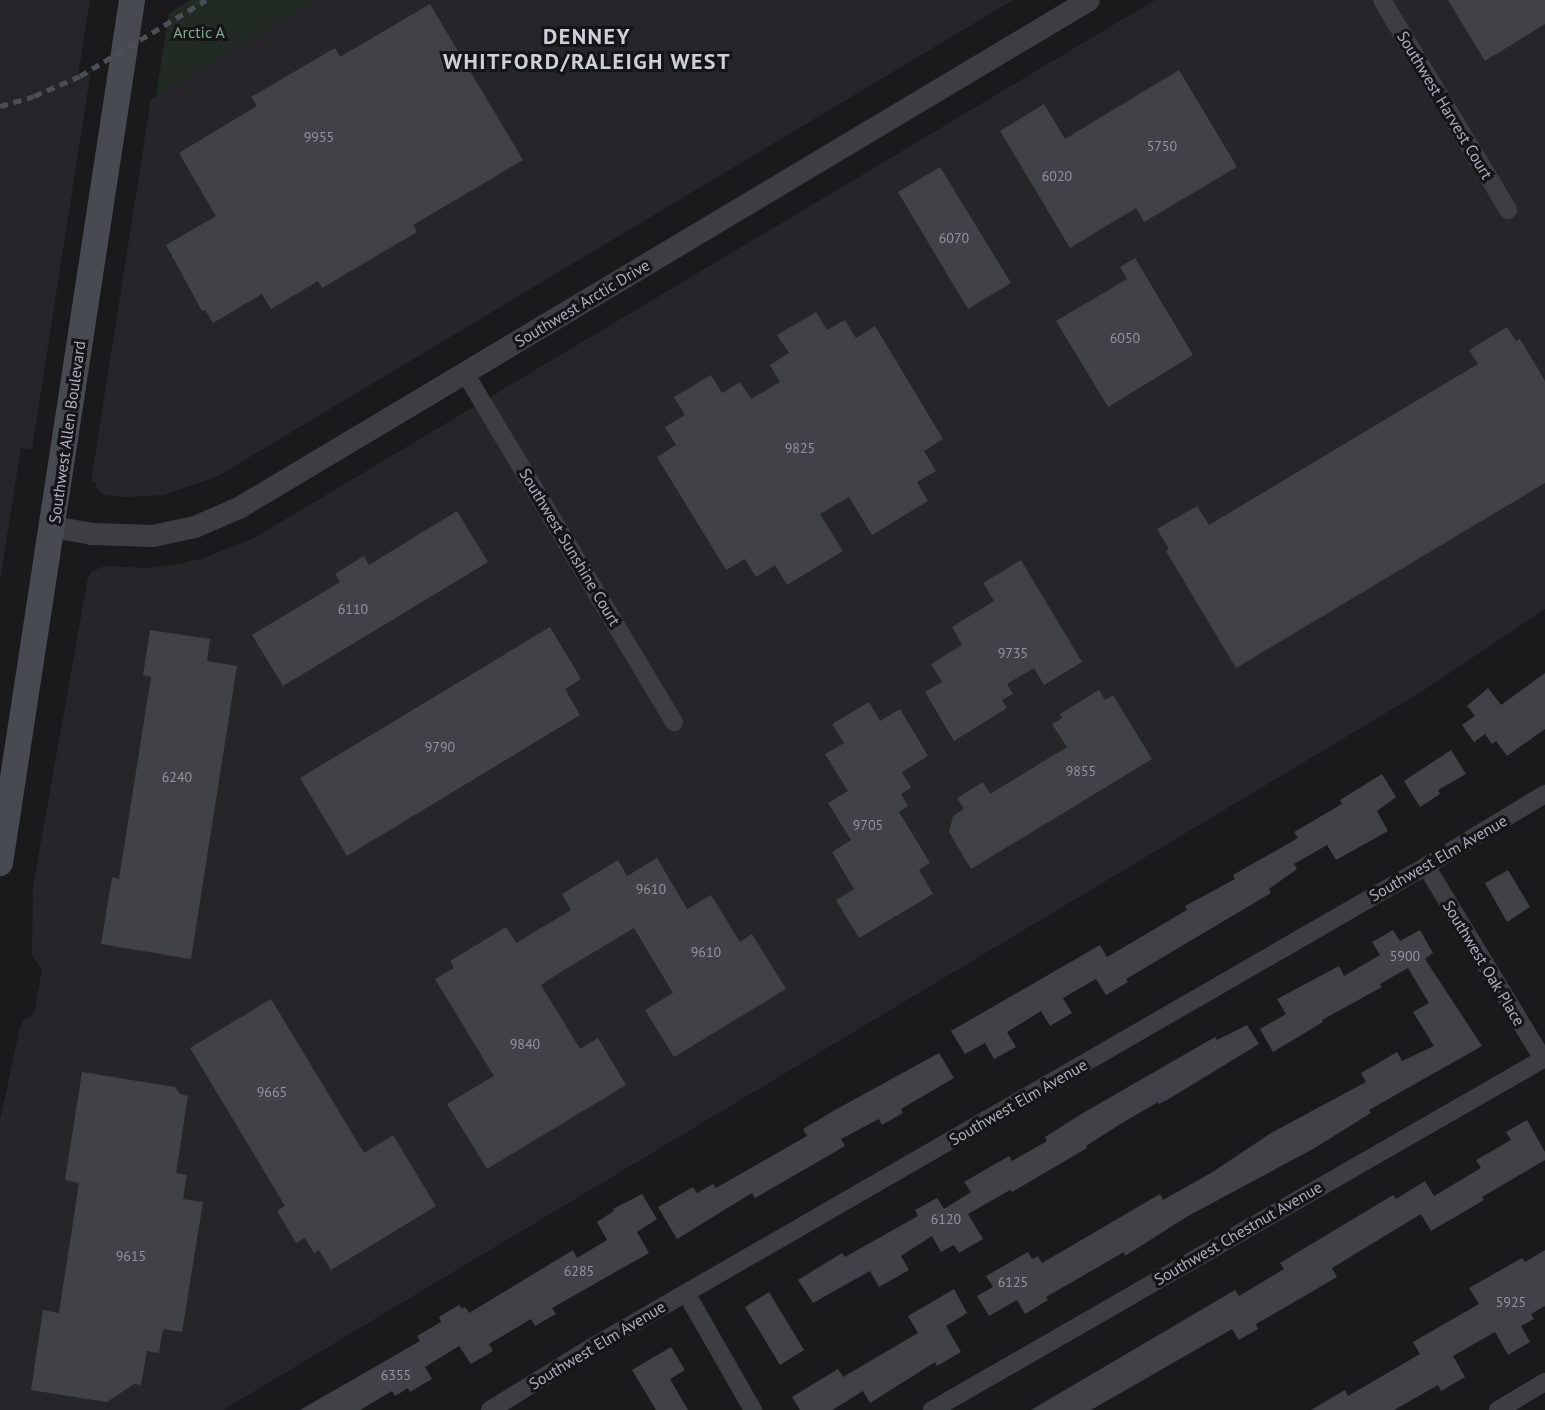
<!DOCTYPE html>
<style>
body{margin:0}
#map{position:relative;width:1545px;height:1410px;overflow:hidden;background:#1a1a1d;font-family:"PT Sans",sans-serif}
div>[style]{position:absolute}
.built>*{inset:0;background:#26262a}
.green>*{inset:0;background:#212b24}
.building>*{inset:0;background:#414247}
.minor>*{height:18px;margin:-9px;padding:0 9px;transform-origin:9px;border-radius:9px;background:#3d3d44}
.tertiary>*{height:22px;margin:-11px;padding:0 11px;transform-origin:11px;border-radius:11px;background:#3d3d44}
.secondary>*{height:26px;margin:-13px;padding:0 13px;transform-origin:13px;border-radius:13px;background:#484a52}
.rail>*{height:4.5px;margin-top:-2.25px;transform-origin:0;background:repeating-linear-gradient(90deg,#4d4f57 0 8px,transparent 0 14px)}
span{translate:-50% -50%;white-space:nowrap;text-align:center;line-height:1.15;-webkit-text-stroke:6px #151518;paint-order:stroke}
.number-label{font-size:14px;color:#9194a0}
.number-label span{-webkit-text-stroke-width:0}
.park-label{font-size:16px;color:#81a988}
.street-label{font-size:16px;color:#acafbd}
.district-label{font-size:22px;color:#cdcfd9;font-weight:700;letter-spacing:1.5px}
</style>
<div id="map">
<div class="built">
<div style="clip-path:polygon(0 0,90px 0,78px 76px,91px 70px,32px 449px,21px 448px,0 580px)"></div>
<div style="clip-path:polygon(317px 0,1013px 0,218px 476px,164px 495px,124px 497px,104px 495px,97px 489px,96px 483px,91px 482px,151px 99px)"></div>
<div style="clip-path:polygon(1155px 0,1545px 0,1545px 609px,1421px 692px,223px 1410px,0 1410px,0 1120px,20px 1028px,23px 1021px,34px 1014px,42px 969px,32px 956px,33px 887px,88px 577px,92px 571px,105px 566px,146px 568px,178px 564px,204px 558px,254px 538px)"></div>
</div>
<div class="green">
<div style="clip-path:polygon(190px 0,317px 0,156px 96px,169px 13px)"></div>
</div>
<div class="building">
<div style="clip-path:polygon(1448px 0,1545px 0,1545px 24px,1485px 61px)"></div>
<div style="clip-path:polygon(430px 4px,523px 160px,413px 225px,417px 232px,322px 288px,318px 281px,271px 309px,262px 294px,213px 323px,205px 310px,202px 311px,166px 245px,216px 216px,179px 153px,257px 106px,251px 97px,335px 48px,340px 57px)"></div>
<div style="clip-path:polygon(1179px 70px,1237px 167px,1144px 222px,1136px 208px,1070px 248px,1000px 131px,1044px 104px,1065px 139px)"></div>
<div style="clip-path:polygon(940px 167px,1011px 283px,968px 309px,898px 192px)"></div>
<div style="clip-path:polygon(1135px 258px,1193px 355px,1108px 407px,1056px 321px,1127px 279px,1120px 267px)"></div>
<div style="clip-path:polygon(816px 312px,827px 330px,845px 320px,856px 338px,875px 326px,943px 439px,924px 451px,936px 471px,917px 482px,928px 501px,872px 535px,849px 497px,820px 514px,843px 551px,787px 585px,775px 565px,756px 577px,745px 559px,726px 570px,657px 457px,676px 445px,665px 427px,685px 415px,674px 397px,711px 375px,722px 393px,740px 382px,751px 399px,780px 382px,770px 365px,789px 353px,777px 335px)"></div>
<div style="clip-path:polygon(1507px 327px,1516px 341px,1520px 339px,1545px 381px,1545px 483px,1236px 668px,1166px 551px,1169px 549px,1157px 529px,1197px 506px,1209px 525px,1478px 364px,1469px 350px)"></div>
<div style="clip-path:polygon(457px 511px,488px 562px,283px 686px,252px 635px,340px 582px,335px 574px,364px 556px,369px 565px)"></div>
<div style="clip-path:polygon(1021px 560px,1082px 662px,1044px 685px,1034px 668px,1007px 684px,1013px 694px,1002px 700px,1007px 708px,954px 741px,925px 692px,942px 682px,931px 664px,962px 645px,952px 627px,994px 601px,983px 583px)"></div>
<div style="clip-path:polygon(550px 627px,581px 679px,565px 689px,580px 715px,347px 856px,300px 778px)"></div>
<div style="clip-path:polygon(150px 630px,210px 639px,207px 661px,237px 666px,191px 959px,101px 944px,112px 877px,119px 879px,151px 677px,143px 675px)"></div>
<div style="clip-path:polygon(1545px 673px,1545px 729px,1507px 756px,1496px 741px,1492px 744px,1485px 734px,1474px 742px,1462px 725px,1475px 716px,1467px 706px,1488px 688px,1501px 705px)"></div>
<div style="clip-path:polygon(1099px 690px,1105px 700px,1113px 695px,1152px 759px,971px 869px,949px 832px,953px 816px,964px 809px,957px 798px,983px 782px,990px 794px,1067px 747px,1052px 724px,1062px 718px,1060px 714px)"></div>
<div style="clip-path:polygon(869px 702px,880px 721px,900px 709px,928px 756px,902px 772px,911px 788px,901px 794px,908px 806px,899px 812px,930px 863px,919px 870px,933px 894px,859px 938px,836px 900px,854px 889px,832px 852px,851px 840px,828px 803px,848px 791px,825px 754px,844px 743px,832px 724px)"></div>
<div style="clip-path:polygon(1451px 750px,1466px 774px,1438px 790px,1440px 794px,1420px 807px,1404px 781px)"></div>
<div style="clip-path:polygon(1382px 774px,1396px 797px,1377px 811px,1388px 831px,1336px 860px,1327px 845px,1294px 864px,1297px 869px,1269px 889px,1271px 893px,1126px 979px,1128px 982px,1106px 995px,1096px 979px,1063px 998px,1072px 1013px,1050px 1026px,1041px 1011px,1007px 1032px,1016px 1047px,994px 1059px,985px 1043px,965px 1054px,951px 1031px,1100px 945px,1107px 957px,1187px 910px,1185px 906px,1235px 879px,1233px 875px,1298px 838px,1294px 832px,1342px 804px,1340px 800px)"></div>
<div style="clip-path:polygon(657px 858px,687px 909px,711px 895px,740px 942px,752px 934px,786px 989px,674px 1057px,645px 1010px,673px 993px,634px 928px,559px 973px,541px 985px,580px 1049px,598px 1038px,626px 1085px,487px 1169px,447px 1104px,494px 1076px,435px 979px,454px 968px,450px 961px,506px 927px,516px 943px,571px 910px,562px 894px,618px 860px,627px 876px)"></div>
<div style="clip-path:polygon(1508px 870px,1530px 907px,1507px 922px,1485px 883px)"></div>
<div style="clip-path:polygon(1393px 930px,1400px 941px,1420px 930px,1433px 953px,1425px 959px,1482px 1046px,1369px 1110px,1371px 1113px,1313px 1149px,1188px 1216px,1125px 1256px,1124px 1252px,1046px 1297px,1048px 1300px,1025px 1314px,1017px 1300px,989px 1316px,977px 1296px,993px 1287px,986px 1276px,1028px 1252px,1032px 1259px,1038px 1256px,1042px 1263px,1160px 1194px,1163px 1200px,1211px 1173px,1271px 1133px,1366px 1082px,1361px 1073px,1397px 1052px,1402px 1061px,1434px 1046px,1413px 1012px,1429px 1003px,1408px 968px,1380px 984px,1382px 987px,1322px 1020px,1323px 1022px,1273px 1052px,1260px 1029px,1286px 1014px,1277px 999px,1339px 966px,1344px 976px,1380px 955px,1372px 942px)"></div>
<div style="clip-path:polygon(271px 999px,364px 1153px,393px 1135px,436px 1206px,331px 1270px,319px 1250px,314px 1253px,305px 1238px,296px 1243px,277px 1211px,285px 1206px,190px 1048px)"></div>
<div style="clip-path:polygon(1247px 1025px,1259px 1044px,1167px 1100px,1159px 1104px,1158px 1102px,1122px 1123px,1086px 1146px,1087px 1148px,1012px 1192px,1010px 1190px,968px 1214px,983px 1239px,959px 1253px,954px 1245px,941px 1252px,932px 1236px,901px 1256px,909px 1270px,879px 1287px,870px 1271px,813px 1303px,798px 1280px,842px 1253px,845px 1257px,918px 1216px,915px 1210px,937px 1198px,944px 1209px,971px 1192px,964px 1182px,1009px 1156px,1012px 1161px,1047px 1141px,1045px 1137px,1083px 1113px,1215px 1037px,1217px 1040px)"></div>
<div style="clip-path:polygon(939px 1053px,954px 1078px,901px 1109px,903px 1113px,882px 1125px,879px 1119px,841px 1139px,845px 1146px,755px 1198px,752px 1193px,677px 1239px,658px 1207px,693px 1187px,697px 1193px,713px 1184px,716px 1188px,807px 1136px,803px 1129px,835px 1110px)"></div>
<div style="clip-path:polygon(82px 1072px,175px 1087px,180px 1094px,188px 1096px,176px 1173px,187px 1175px,183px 1199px,203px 1202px,182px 1332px,163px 1329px,159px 1353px,147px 1351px,141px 1385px,134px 1384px,107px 1402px,31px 1390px,43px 1310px,59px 1313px,79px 1183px,65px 1180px)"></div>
<div style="clip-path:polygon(1527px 1120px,1545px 1152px,1545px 1160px,1482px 1197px,1484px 1200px,1431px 1231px,1421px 1214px,1332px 1268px,1337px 1277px,1256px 1324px,1258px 1329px,1239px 1340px,1232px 1329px,1091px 1410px,1031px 1410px,1235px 1290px,1239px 1296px,1284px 1269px,1280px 1263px,1393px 1195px,1396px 1199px,1425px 1181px,1434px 1196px,1481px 1168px,1476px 1160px,1511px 1140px,1506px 1132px)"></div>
<div style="clip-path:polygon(642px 1194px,657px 1219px,637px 1232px,649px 1253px,552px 1308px,556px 1314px,535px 1326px,531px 1319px,489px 1344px,493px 1351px,471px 1364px,459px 1346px,425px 1367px,432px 1379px,410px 1392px,408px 1388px,395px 1396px,392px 1391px,360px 1410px,300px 1410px,420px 1341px,417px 1336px,441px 1322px,439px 1317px,459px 1305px,462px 1309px,465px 1307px,469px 1313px,573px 1250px,577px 1258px,607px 1240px,597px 1222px,614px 1211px,613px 1209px)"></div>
<div style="clip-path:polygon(1545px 1250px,1545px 1306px,1531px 1314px,1534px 1319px,1521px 1326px,1530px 1342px,1508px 1355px,1495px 1332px,1453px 1356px,1465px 1377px,1441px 1391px,1438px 1385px,1394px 1410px,1311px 1410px,1345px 1390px,1348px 1396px,1420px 1354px,1413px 1342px,1479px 1304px,1469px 1288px,1522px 1258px,1525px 1262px)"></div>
<div style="clip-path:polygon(954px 1289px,967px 1313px,946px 1326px,961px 1352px,937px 1366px,935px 1362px,870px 1403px,863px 1391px,832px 1410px,800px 1410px,792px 1397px,838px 1369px,843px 1377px,918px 1333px,908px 1316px)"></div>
<div style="clip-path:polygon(769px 1292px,804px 1350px,780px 1365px,745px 1307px)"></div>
<div style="clip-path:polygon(671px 1347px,685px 1370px,670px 1379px,688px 1410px,656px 1410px,632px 1370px)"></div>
</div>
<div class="minor">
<div style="left:1382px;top:0;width:245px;rotate:59deg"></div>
<div style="left:465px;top:373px;width:407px;rotate:59.1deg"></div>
<div style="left:1426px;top:866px;width:226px;rotate:58.8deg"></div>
<div style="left:686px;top:1293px;width:135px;rotate:60.2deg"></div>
<div style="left:490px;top:1410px;width:114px;rotate:-31.7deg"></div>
<div style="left:587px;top:1350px;width:969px;rotate:-29.98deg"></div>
<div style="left:1426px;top:866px;width:139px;rotate:-31.2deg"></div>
<div style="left:932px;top:1410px;width:707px;rotate:-29.87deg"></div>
<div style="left:1498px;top:1410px;width:55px;rotate:-30.8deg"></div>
</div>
<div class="tertiary">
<div style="left:53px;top:527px;width:39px;rotate:10deg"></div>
<div style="left:91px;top:534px;width:62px;rotate:1.8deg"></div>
<div style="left:153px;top:536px;width:43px;rotate:-12.1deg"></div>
<div style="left:195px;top:527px;width:48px;rotate:-23.4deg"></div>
<div style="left:239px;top:508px;width:990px;rotate:-30.86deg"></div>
</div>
<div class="secondary">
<div style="left:0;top:863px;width:873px;rotate:-81.3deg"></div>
</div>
<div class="rail">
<div style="left:0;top:106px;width:35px;rotate:-16deg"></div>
<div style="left:34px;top:96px;width:50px;rotate:-23.5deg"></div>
<div style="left:80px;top:76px;width:147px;rotate:-31.1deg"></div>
</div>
<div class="number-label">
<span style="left:319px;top:137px">9955</span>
<span style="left:1162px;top:146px">5750</span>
<span style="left:1057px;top:176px">6020</span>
<span style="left:954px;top:238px">6070</span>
<span style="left:1125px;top:338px">6050</span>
<span style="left:800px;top:448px">9825</span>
<span style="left:353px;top:609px">6110</span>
<span style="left:1013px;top:653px">9735</span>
<span style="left:440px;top:747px">9790</span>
<span style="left:1081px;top:771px">9855</span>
<span style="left:177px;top:777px">6240</span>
<span style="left:868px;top:825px">9705</span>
<span style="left:651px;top:889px">9610</span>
<span style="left:706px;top:952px">9610</span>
<span style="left:1405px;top:956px">5900</span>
<span style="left:525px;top:1044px">9840</span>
<span style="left:272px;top:1092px">9665</span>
<span style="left:946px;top:1219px">6120</span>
<span style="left:131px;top:1256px">9615</span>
<span style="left:579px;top:1271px">6285</span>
<span style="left:1013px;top:1282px">6125</span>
<span style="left:1511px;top:1302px">5925</span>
<span style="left:396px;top:1375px">6355</span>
</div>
<div class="park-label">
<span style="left:199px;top:32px">Arctic A</span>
</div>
<div class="street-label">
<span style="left:1445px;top:105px;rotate:59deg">Southwest Harvest Court</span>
<span style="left:582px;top:303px;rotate:-31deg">Southwest Arctic Drive</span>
<span style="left:67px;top:432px;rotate:-82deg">Southwest Allen Boulevard</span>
<span style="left:570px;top:547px;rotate:59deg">Southwest Sunshine Court</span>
<span style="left:1438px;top:858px;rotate:-30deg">Southwest Elm Avenue</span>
<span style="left:1484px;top:963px;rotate:59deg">Southwest Oak Place</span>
<span style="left:1018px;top:1102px;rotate:-30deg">Southwest Elm Avenue</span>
<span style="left:1238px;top:1233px;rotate:-30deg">Southwest Chestnut Avenue</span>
<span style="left:597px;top:1345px;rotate:-31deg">Southwest Elm Avenue</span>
</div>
<div class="district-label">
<span style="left:587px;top:49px">DENNEY<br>WHITFORD/RALEIGH WEST</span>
</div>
</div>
